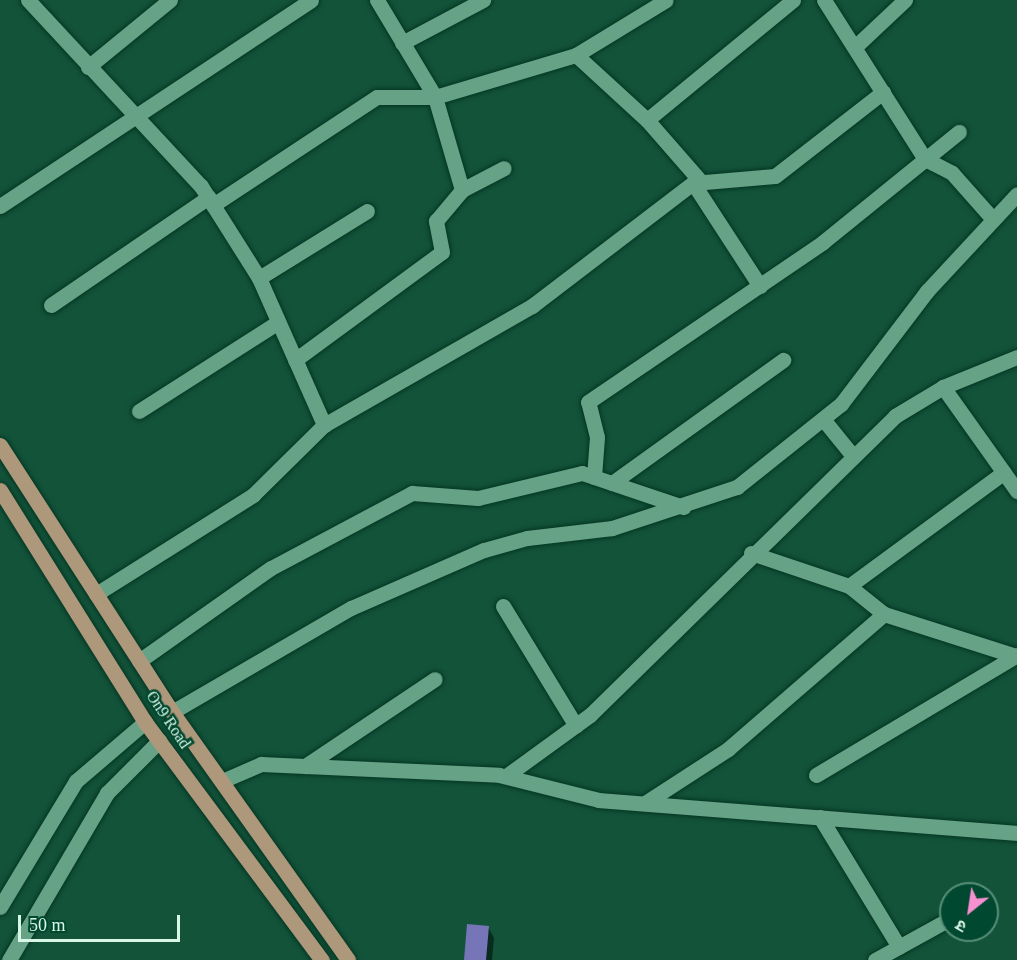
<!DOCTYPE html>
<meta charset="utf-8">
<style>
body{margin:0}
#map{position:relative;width:1017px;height:960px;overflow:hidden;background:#13533a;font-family:"Times New Roman","Noto Sans Devanagari",serif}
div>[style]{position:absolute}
.shadow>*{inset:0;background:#0007}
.building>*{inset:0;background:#7575b7}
.roads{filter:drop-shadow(0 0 2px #043623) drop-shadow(0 0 2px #043623)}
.minor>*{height:15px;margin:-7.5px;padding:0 7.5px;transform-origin:7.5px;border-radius:7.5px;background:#66a285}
.major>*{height:15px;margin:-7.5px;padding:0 7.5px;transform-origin:7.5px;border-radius:7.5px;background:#ae987b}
span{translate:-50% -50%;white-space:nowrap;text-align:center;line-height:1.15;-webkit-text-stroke:5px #014830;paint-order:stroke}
.street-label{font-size:16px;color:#d9f7e7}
.north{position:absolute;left:939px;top:882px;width:60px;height:60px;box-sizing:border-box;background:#014830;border:2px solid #578e79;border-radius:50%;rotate:210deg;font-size:16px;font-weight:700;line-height:24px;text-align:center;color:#d9f7e7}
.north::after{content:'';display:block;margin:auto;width:21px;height:27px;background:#f690d0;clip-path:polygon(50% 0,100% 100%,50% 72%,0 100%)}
.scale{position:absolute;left:18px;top:915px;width:162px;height:27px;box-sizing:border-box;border:3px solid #d9f7e7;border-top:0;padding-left:8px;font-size:18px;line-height:21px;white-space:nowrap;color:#d9f7e7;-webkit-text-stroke:4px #014830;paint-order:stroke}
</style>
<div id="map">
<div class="shadow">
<div style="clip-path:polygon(488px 927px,494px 938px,492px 960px,465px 960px)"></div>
</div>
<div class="building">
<div style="clip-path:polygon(467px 924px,489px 926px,486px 960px,464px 960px)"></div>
</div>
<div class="roads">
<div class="minor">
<div style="left:28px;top:0;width:254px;rotate:47.1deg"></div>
<div style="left:201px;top:186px;width:109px;rotate:57.8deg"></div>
<div style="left:259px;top:278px;width:161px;rotate:66.1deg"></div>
<div style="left:377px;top:0;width:113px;rotate:59.1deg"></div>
<div style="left:435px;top:97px;width:97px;rotate:73.8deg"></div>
<div style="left:824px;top:0;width:188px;rotate:57.6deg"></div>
<div style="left:925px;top:159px;width:30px;rotate:27deg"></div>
<div style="left:952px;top:173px;width:60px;rotate:48.4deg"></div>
<div style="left:402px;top:43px;width:92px;rotate:-28deg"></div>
<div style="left:857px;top:45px;width:66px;rotate:-43.2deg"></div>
<div style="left:576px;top:55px;width:96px;rotate:42.5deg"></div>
<div style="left:647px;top:120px;width:82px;rotate:48.9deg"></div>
<div style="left:88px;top:67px;width:106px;rotate:-39.3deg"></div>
<div style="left:647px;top:120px;width:189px;rotate:-39.4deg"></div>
<div style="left:693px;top:183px;width:123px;rotate:57deg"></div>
<div style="left:213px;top:205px;width:196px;rotate:-33.4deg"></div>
<div style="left:377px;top:97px;width:58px"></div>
<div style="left:435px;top:97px;width:147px;rotate:-16.6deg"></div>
<div style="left:576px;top:55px;width:105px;rotate:-31.4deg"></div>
<div style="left:0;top:206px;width:373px;rotate:-33.5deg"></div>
<div style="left:259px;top:278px;width:127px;rotate:-31.8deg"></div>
<div style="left:51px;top:305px;width:191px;rotate:-34.4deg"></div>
<div style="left:295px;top:360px;width:182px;rotate:-36.3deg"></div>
<div style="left:442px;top:252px;width:32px;rotate:-101deg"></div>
<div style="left:436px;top:221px;width:40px;rotate:-50deg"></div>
<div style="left:462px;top:190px;width:47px;rotate:-27.6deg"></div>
<div style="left:943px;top:387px;width:128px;rotate:54.6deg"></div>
<div style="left:139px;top:411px;width:165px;rotate:-32.6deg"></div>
<div style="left:823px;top:419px;width:48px;rotate:51deg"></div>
<div style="left:594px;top:477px;width:40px;rotate:-85.7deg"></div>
<div style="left:597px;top:437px;width:36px;rotate:-104deg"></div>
<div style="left:588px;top:402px;width:284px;rotate:-34.2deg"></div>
<div style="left:823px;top:242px;width:175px;rotate:-39deg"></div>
<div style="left:612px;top:483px;width:211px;rotate:-35.7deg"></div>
<div style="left:751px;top:553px;width:103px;rotate:18.6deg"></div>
<div style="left:849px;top:586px;width:45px;rotate:38.7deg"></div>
<div style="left:884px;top:614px;width:139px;rotate:17.7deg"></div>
<div style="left:849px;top:586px;width:192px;rotate:-36.3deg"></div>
<div style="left:96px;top:594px;width:186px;rotate:-32.2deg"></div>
<div style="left:253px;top:495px;width:100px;rotate:-44.6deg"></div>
<div style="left:324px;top:425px;width:240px;rotate:-29.8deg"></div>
<div style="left:532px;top:306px;width:203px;rotate:-37.4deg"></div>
<div style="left:693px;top:183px;width:82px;rotate:-4.9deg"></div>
<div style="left:775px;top:176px;width:137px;rotate:-37.9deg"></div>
<div style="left:503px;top:606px;width:140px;rotate:58.7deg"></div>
<div style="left:139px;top:661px;width:161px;rotate:-35.2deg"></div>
<div style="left:271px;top:568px;width:160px;rotate:-28deg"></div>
<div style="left:412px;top:493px;width:66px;rotate:4.3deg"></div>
<div style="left:478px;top:498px;width:107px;rotate:-13.5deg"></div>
<div style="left:582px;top:473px;width:107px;rotate:18.6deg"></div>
<div style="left:172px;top:712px;width:207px;rotate:-30.2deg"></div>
<div style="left:351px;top:608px;width:145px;rotate:-23.6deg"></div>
<div style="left:484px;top:550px;width:45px;rotate:-15.6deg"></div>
<div style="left:527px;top:538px;width:86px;rotate:-6.7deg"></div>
<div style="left:612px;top:528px;width:132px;rotate:-18.2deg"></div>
<div style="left:737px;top:487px;width:133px;rotate:-38.6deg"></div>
<div style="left:841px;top:404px;width:142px;rotate:-52.7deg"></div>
<div style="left:927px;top:291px;width:132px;rotate:-47.1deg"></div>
<div style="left:305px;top:766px;width:156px;rotate:-33.8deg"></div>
<div style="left:816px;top:775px;width:234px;rotate:-30.8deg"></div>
<div style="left:506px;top:776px;width:104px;rotate:-36deg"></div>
<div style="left:590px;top:715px;width:427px;rotate:-44.4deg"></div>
<div style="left:895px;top:416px;width:56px;rotate:-31.1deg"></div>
<div style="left:943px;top:387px;width:80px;rotate:-22.1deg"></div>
<div style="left:222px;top:781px;width:43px;rotate:-23.6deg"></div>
<div style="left:261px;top:764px;width:238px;rotate:2.6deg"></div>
<div style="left:499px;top:775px;width:103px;rotate:14deg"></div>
<div style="left:599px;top:800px;width:419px;rotate:4.5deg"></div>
<div style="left:645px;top:803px;width:99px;rotate:-33deg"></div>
<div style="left:728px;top:749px;width:206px;rotate:-40.9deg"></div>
<div style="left:820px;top:817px;width:152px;rotate:58.7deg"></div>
<div style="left:0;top:907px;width:147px;rotate:-58.9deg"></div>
<div style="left:76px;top:781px;width:91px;rotate:-40.5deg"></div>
<div style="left:9px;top:960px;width:194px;rotate:-59.6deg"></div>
<div style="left:107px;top:793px;width:74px;rotate:-45deg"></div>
<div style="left:875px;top:960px;width:87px;rotate:-28.9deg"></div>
</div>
<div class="major">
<div style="left:0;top:445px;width:318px;rotate:57.2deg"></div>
<div style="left:172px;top:712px;width:304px;rotate:54.6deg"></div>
<div style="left:0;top:490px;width:274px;rotate:58deg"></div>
<div style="left:145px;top:722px;width:297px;rotate:53.4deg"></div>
</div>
</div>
<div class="street-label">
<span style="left:168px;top:720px;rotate:56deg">On9 Road</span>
</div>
<div class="north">उ</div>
<div class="scale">50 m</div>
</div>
